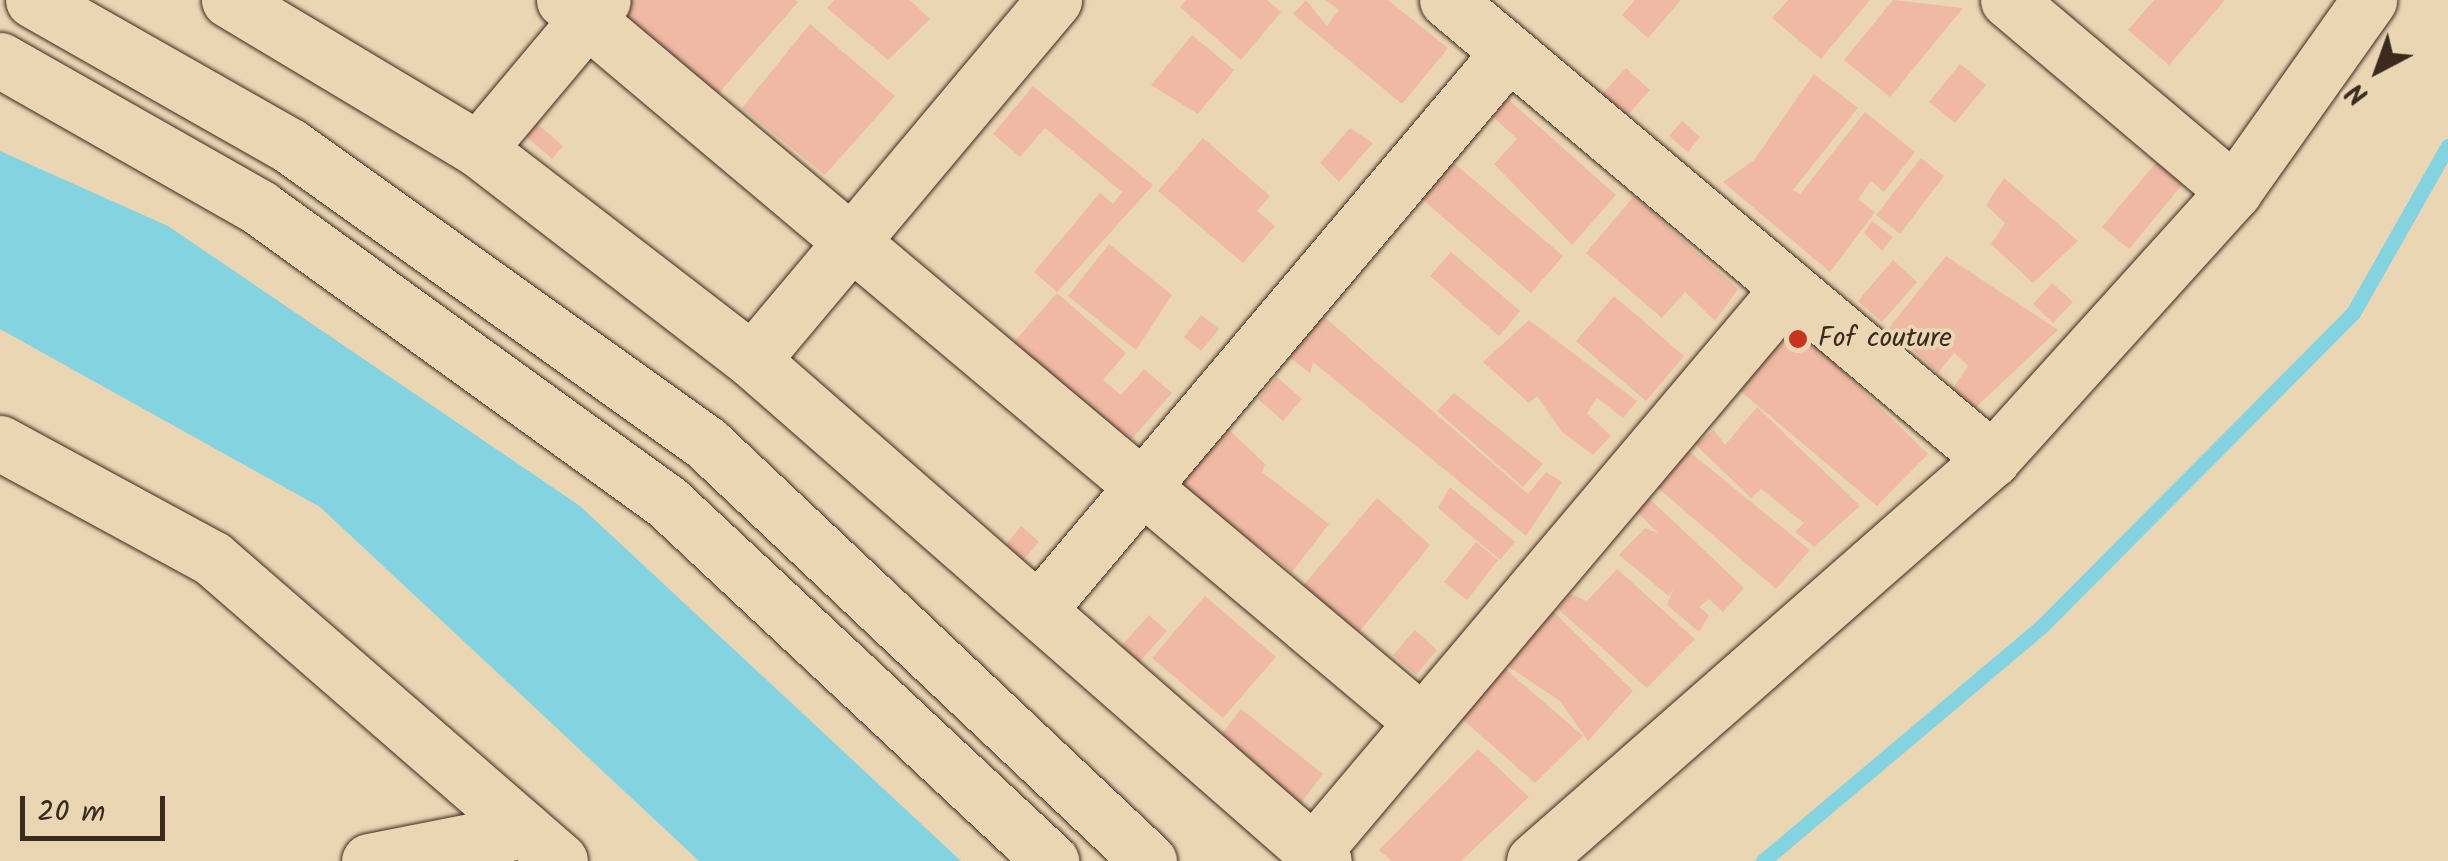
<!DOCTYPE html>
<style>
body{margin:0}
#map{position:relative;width:2448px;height:861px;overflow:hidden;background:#ebd6b4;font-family:Kalam,sans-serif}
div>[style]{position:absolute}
.water>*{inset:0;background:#84d3e1}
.stream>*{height:15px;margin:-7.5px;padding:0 7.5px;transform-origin:7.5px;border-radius:7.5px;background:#84d3e1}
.building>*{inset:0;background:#efb9a3}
.roads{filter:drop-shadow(0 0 2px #3b2a1e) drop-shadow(0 0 2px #3b2a1e)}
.minor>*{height:55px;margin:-27.5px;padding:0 27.5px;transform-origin:27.5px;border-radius:27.5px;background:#ebd6b4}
.major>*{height:55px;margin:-27.5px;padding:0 27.5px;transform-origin:27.5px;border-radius:27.5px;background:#ebd6b4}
.dots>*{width:28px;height:28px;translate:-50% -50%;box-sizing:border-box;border:5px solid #ebd6b4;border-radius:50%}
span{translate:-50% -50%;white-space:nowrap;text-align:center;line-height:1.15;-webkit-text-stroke:8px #ebd6b4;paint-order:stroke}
.poi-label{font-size:28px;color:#3b2a1e}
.left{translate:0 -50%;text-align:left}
.north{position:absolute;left:2328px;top:20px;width:100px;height:100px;-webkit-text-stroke:8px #ebd6b4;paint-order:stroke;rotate:221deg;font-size:28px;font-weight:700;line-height:40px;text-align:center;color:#3b2a1e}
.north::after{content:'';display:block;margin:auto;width:35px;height:45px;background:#3b2a1e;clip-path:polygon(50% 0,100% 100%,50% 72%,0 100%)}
.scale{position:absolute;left:20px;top:796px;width:145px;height:45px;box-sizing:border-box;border:5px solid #3b2a1e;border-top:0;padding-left:12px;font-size:30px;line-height:35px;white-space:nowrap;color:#3b2a1e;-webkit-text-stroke:8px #ebd6b4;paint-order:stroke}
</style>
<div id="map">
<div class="water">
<div style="clip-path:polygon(0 151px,168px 226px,580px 506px,961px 861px,699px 861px,320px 507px,0 329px)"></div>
</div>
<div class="stream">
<div style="left:1763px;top:861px;width:366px;rotate:-40.1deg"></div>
<div style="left:2043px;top:625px;width:440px;rotate:-45.2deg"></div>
<div style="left:2353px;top:313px;width:192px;rotate:-60.4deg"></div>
</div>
<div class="building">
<div style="clip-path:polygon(626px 0,796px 0,798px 2px,717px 95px,618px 9px)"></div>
<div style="clip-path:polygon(834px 0,910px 0,930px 19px,888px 60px,827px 8px)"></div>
<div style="clip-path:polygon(1186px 0,1267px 0,1281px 12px,1241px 60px,1180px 7px)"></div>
<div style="clip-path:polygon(1306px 0,1327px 26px,1339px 10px,1326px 0,1388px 0,1448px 48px,1402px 104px,1293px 14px)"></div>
<div style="clip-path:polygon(1635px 0,1681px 0,1648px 38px,1622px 15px)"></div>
<div style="clip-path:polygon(1788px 0,1870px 0,1821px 59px,1772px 18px)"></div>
<div style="clip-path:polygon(1893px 0,1963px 8px,1890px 97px,1844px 60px)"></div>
<div style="clip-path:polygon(2154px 0,2225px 0,2169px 65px,2128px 30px)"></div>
<div style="clip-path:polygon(810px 24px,895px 96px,825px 175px,742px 108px)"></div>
<div style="clip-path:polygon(1192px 35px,1234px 70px,1198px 114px,1151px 85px)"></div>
<div style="clip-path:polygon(1960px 64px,1986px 85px,1955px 123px,1929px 102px)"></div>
<div style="clip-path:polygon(1626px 68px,1650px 90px,1625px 118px,1600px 96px)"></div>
<div style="clip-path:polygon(1814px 74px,1858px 108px,1793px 190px,1800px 194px,1865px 112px,1915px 152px,1884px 192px,1871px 181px,1858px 199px,1875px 212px,1830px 272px,1723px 182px,1754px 160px)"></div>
<div style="clip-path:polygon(1033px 86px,1153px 185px,1057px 292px,1034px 272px,1100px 193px,1113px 204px,1122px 192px,1045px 128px,1020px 157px,993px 134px)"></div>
<div style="clip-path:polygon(1508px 99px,1616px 195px,1572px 245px,1494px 164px,1517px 139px,1492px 116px)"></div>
<div style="clip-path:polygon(511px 101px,563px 146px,552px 159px,500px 113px)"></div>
<div style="clip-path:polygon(1682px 121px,1700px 137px,1688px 152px,1669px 136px)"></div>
<div style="clip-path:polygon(1350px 128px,1373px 143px,1339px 182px,1320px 163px)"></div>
<div style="clip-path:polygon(1203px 138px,1270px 196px,1257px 211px,1275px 226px,1243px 263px,1158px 191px)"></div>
<div style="clip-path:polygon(1448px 158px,1563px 256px,1531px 293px,1416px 194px)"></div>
<div style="clip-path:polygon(1921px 158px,1944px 176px,1900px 234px,1876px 215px)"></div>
<div style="clip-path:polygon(2160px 158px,2186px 180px,2129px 249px,2102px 227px)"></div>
<div style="clip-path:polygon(2004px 178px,2078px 241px,2033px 283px,1991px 244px,2005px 223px,1986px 205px)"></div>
<div style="clip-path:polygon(1634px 196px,1738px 289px,1715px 321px,1685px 292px,1662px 318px,1586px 253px)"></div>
<div style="clip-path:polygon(1872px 221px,1893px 237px,1882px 251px,1864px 233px)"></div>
<div style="clip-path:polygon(1109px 244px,1172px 295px,1136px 350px,1068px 296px)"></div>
<div style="clip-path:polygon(1451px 252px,1520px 311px,1499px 336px,1430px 276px)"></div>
<div style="clip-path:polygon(1946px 256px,2058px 330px,1974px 409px,1952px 390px,1968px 366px,1954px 353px,1938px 373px,1889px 328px)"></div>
<div style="clip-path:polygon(1893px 260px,1917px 282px,1882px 322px,1858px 301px)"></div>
<div style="clip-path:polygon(2052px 283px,2073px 302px,2053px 323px,2033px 304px)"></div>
<div style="clip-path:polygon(1057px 293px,1126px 353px,1103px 380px,1121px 395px,1144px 369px,1172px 393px,1122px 450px,1007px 350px)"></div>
<div style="clip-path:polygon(1614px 296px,1684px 356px,1646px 401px,1576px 341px)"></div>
<div style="clip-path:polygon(1201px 315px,1219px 329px,1201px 351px,1184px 337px)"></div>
<div style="clip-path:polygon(1322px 315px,1528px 494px,1546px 472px,1562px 482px,1526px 536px,1313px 362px,1310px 373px,1289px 357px)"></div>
<div style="clip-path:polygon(1789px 319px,1928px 454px,1877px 506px,1732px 384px)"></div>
<div style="clip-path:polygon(1529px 320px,1637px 401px,1623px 418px,1597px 398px,1587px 413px,1611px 436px,1593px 455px,1562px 432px,1537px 396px,1529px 403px,1483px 362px)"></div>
<div style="clip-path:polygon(1277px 377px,1302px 399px,1283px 421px,1258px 399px)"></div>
<div style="clip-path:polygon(1454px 393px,1543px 464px,1523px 487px,1437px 411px)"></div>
<div style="clip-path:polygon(1757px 407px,1860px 506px,1814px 547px,1795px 532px,1804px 523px,1761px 489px,1751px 498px,1695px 444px,1714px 430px,1725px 445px)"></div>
<div style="clip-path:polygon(1223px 424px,1265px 464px,1262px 472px,1329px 524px,1292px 572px,1178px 487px)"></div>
<div style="clip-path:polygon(1686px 449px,1810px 550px,1776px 589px,1652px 483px)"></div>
<div style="clip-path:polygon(1636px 486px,1744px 588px,1723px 612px,1709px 599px,1699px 607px,1709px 615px,1699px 632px,1667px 605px,1674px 587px,1669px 596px,1619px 555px,1645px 528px,1658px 533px,1626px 501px)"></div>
<div style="clip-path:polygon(1450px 487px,1515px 542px,1500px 560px,1438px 508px)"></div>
<div style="clip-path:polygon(1377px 498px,1430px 545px,1359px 632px,1302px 587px)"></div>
<div style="clip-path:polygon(1021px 526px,1039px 542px,1019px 565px,1001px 551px)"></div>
<div style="clip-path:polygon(1476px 542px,1498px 560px,1467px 600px,1444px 582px)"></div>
<div style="clip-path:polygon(1617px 569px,1695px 639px,1647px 688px,1558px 609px,1571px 594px,1587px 601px)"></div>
<div style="clip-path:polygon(1205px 596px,1276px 657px,1223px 718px,1152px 658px)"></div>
<div style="clip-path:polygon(1552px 610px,1633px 691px,1588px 741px,1560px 701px,1506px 665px)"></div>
<div style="clip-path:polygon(1149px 615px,1167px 631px,1133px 669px,1115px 653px)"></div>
<div style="clip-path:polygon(1415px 630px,1437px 650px,1416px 675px,1393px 655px)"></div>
<div style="clip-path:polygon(1503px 667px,1583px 736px,1535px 783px,1461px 718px)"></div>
<div style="clip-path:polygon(1241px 709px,1323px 774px,1296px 809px,1214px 744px)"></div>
<div style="clip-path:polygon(1478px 749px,1529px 797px,1461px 861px,1392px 861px,1379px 850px)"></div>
</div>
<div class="roads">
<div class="minor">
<div style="left:229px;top:0;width:290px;rotate:30.9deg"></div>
<div style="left:478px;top:149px;width:346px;rotate:37.6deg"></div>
<div style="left:752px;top:360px;width:760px;rotate:41.21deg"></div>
<div style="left:564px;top:0;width:1121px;rotate:40.08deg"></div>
<div style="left:1447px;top:0;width:713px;rotate:40.1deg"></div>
<div style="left:2008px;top:0;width:296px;rotate:40.2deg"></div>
<div style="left:478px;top:149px;width:194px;rotate:-50deg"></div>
<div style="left:752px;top:360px;width:470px;rotate:-50deg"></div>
<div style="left:0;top:443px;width:241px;rotate:28.5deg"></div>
<div style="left:212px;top:558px;width:461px;rotate:41deg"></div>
<div style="left:1038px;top:610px;width:730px;rotate:-49.83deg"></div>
<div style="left:1311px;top:854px;width:741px;rotate:-49.82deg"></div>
<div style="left:369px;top:861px;width:159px;rotate:-11.2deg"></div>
<div style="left:1534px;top:861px;width:609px;rotate:-41.27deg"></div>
<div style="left:1992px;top:459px;width:361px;rotate:-47.9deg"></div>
<div style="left:2234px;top:191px;width:234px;rotate:-54.7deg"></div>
</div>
<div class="major">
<div style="left:33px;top:0;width:296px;rotate:29.6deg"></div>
<div style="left:290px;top:146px;width:511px;rotate:35.52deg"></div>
<div style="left:706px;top:443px;width:609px;rotate:43.34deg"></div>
<div style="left:0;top:60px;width:299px;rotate:29.6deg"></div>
<div style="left:260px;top:208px;width:502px;rotate:35.84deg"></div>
<div style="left:667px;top:502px;width:526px;rotate:43.07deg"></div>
</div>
</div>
<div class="dots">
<div style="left:1798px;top:339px;background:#c8321e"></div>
</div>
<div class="poi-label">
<span class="left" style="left:1818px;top:339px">Fof couture</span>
</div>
<div class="north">N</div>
<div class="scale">20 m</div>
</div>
